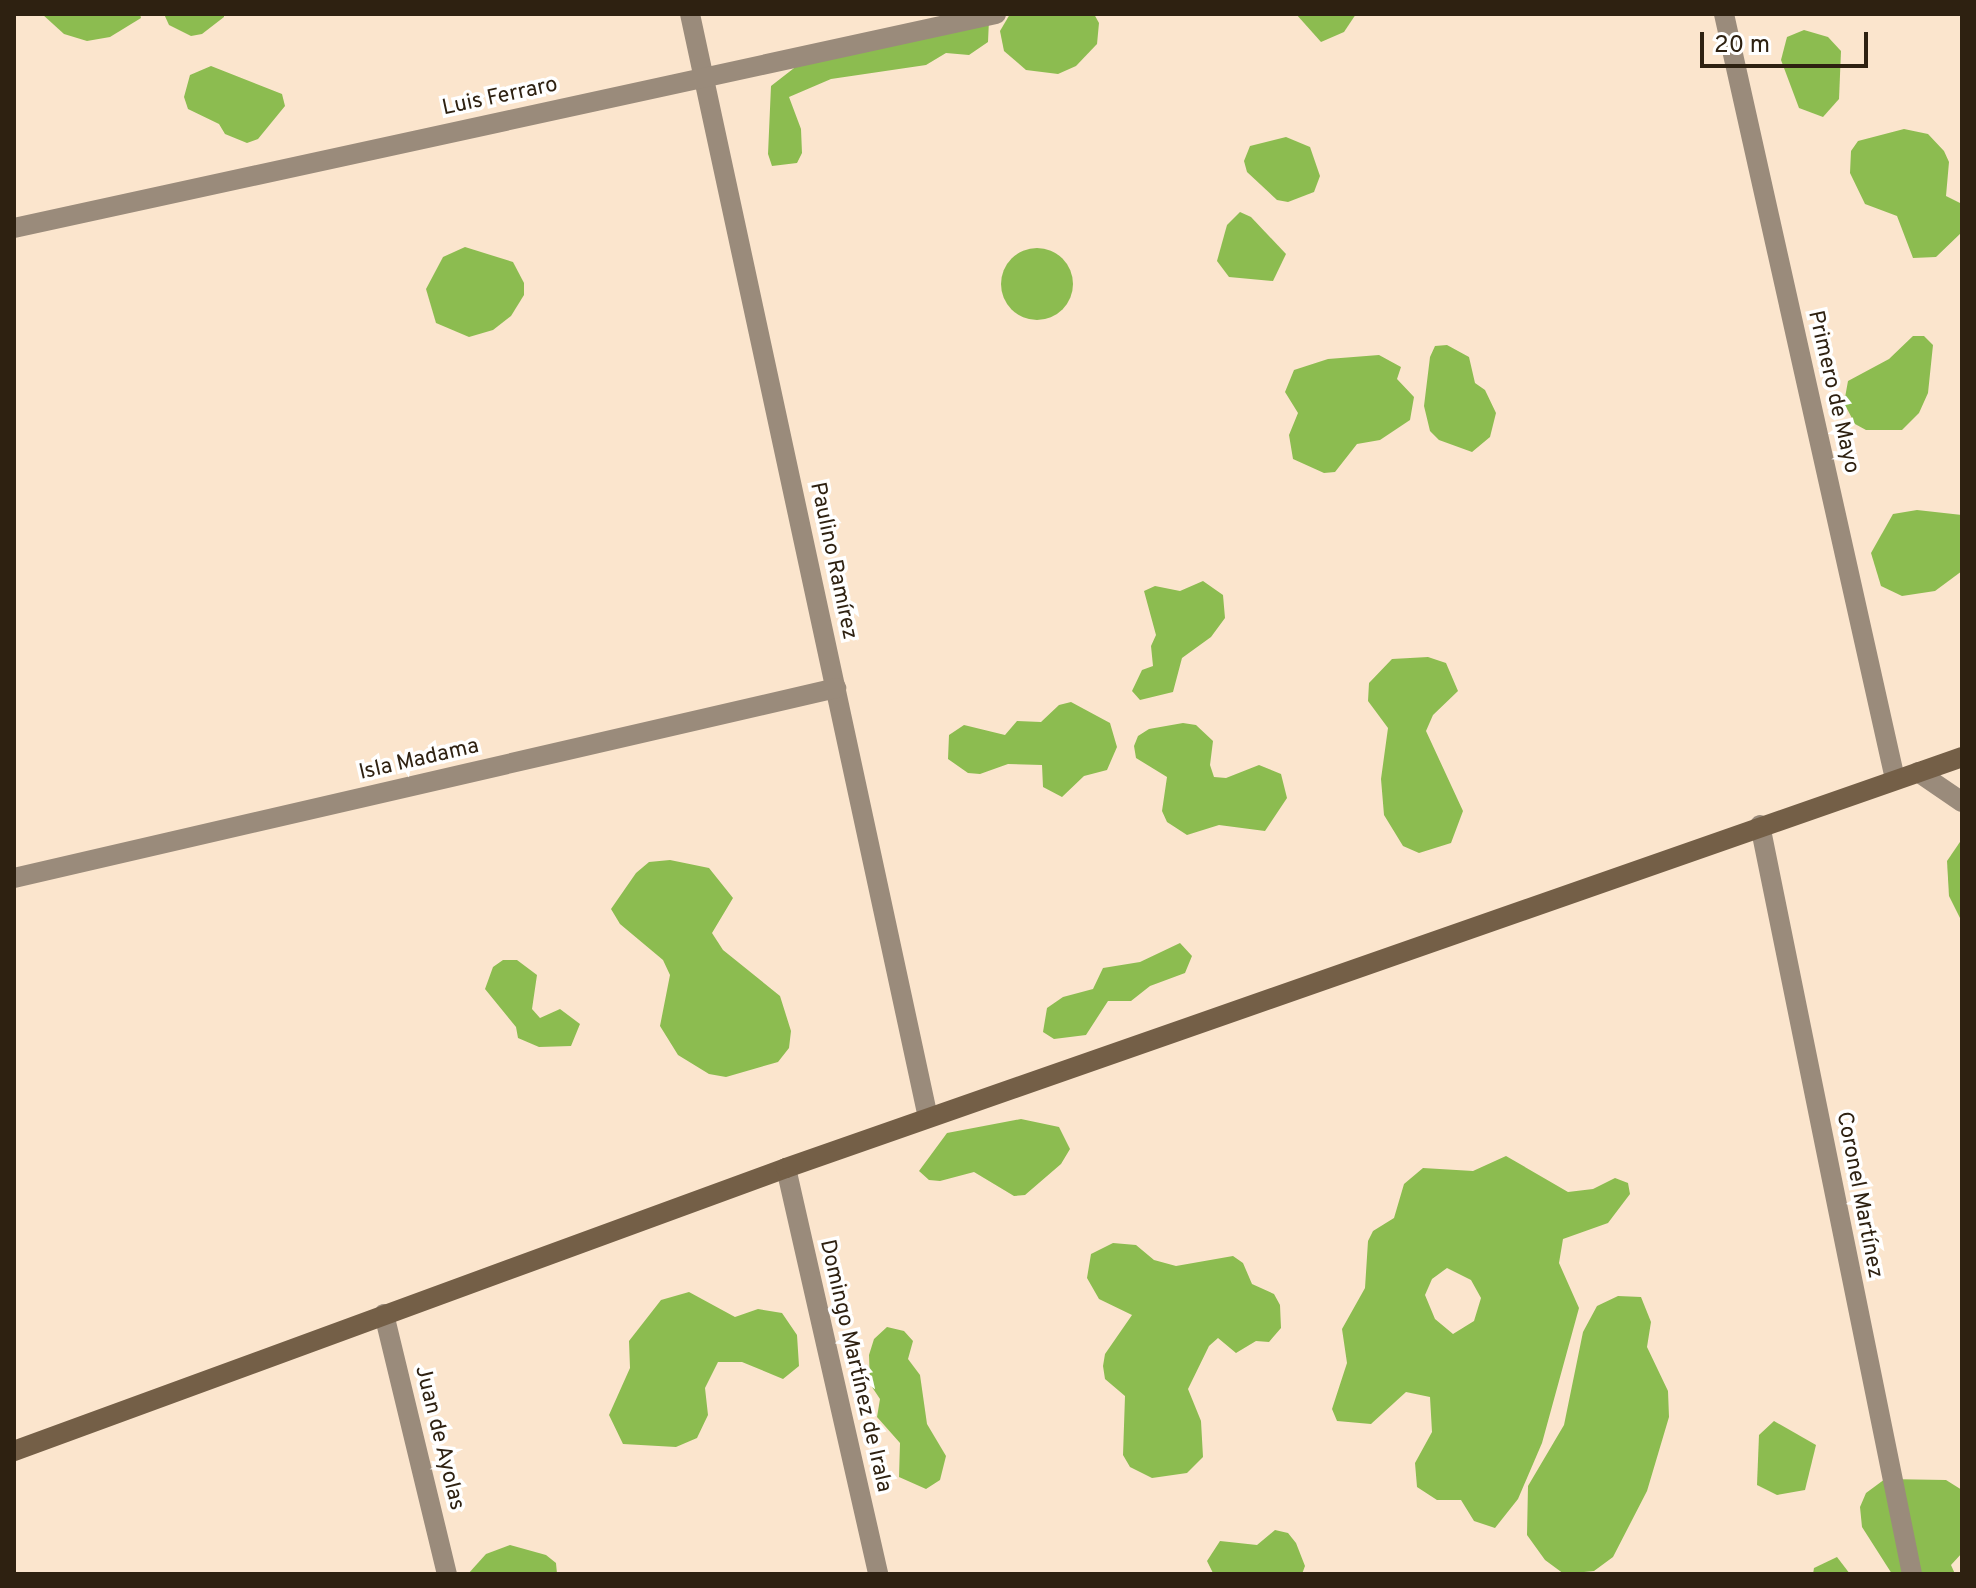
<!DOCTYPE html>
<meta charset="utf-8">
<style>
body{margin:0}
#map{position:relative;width:1976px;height:1588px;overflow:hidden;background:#fbe5cd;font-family:Overpass,sans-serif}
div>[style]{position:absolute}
.forest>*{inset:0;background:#8cbc50}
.round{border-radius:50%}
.street>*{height:20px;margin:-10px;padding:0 10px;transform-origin:10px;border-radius:10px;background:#9a8b7b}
.secondary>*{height:20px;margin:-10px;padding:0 10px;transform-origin:10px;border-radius:10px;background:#745f47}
span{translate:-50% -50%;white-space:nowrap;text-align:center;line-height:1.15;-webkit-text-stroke:7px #fff;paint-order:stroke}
.street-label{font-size:22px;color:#2e2111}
.frame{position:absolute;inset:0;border:16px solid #2e2111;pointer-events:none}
.scale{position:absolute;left:1700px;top:32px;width:168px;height:36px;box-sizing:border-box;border:4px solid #2e2111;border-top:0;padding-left:10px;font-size:24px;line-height:28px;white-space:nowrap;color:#2e2111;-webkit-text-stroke:6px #fff;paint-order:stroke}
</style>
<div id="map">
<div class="forest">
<div style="clip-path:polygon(42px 14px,140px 14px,141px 18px,110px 37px,87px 41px,64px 34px)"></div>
<div style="clip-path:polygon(164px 14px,224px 14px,224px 17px,202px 34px,191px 36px,169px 25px)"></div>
<div style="clip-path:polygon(1010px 14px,1094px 14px,1099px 23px,1097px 44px,1076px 66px,1058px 74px,1026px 70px,1004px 51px,1000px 31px)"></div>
<div style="clip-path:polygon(1296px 14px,1356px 14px,1344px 32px,1321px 42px)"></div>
<div style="clip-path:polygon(989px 20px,988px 42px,969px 55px,946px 53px,926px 65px,831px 79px,789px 97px,801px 129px,802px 153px,797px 163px,772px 166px,768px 154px,771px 86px,816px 51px)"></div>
<div style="clip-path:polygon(1804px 30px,1828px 37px,1841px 51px,1839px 99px,1823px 117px,1799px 108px,1781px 60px,1787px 37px)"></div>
<div style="clip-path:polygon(211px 66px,282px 94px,285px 106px,258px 139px,247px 143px,225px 134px,219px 124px,188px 109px,184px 97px,190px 75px)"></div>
<div style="clip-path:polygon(1904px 129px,1928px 134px,1944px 151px,1949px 162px,1946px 196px,1962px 204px,1962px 232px,1936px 257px,1913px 258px,1897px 216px,1865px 204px,1850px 173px,1851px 151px,1858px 141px)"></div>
<div style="clip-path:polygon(1286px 137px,1310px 147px,1320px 176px,1314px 192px,1288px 202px,1277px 200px,1247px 172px,1244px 161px,1250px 146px)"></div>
<div style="clip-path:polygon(1240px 212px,1251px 217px,1286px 254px,1273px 281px,1229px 277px,1217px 261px,1227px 225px)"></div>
<div style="clip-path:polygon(465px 247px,513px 262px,524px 283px,524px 295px,511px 316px,493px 330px,469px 337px,436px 323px,426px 289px,443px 257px)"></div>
<div class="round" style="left:1001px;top:248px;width:72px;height:72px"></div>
<div style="clip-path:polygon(1913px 336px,1924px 336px,1933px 345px,1928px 393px,1919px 413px,1902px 430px,1866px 430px,1855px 424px,1844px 403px,1848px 381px,1889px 359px)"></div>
<div style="clip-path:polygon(1447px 345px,1469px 357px,1475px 383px,1485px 390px,1496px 413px,1490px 437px,1472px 452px,1439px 440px,1430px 431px,1424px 406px,1430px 357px,1435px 346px)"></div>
<div style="clip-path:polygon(1379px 355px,1401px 367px,1397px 379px,1414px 397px,1410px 420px,1380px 440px,1357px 444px,1335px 472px,1324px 473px,1293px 459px,1289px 435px,1298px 413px,1285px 392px,1294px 370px,1328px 359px)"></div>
<div style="clip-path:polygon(1917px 510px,1962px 515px,1962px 571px,1935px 591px,1902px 596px,1881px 586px,1871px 553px,1893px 514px)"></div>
<div style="clip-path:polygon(1203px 581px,1223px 595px,1225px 618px,1211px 637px,1182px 658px,1173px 692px,1140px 700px,1132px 691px,1142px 670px,1153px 666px,1151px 646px,1156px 635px,1144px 591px,1155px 586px,1180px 591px)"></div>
<div style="clip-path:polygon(1428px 657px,1446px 663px,1458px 691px,1433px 715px,1426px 731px,1463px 811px,1451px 843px,1419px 853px,1403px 846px,1384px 815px,1381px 779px,1388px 728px,1368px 701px,1369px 683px,1392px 659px)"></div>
<div style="clip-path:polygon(1071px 702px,1110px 723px,1117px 747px,1107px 770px,1084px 776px,1062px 797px,1043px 787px,1042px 765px,1008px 764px,980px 774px,968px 773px,948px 759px,949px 735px,964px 725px,1005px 735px,1017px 721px,1041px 722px,1059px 705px)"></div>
<div style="clip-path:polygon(1183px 723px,1196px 725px,1213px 741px,1210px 765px,1214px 777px,1226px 778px,1259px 765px,1281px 774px,1287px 798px,1265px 831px,1219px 825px,1187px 835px,1167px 822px,1162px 811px,1167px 777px,1136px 758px,1134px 746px,1138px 736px,1149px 729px)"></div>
<div style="clip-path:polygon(1962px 839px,1962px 922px,1949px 896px,1947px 861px)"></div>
<div style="clip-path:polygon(670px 860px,709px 868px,733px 898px,712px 933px,723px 950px,780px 996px,791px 1031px,789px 1048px,778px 1062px,726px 1077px,709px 1074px,678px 1055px,660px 1026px,670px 975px,663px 960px,620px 924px,611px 909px,636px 873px,649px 862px)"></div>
<div style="clip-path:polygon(1180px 943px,1192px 956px,1185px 973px,1150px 986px,1131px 1001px,1108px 1001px,1086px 1035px,1054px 1039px,1043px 1032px,1047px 1008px,1063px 997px,1093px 989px,1103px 968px,1140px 962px)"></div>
<div style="clip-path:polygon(503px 960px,517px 960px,537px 975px,532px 1009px,540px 1018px,560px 1009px,580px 1024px,571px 1046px,539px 1047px,518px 1038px,516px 1027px,485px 989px,493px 967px)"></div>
<div style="clip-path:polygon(1021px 1119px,1059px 1127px,1070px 1149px,1061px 1164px,1025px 1195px,1014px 1196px,974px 1172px,940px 1181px,929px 1180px,919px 1171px,947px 1133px)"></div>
<div style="clip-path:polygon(evenodd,1506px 1156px,1568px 1192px,1593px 1189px,1615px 1178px,1628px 1183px,1630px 1194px,1608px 1223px,1563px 1239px,1559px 1263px,1579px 1308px,1542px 1443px,1518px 1499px,1495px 1528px,1474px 1521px,1461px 1500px,1437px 1500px,1417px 1487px,1415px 1463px,1432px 1432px,1430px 1397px,1406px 1392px,1371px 1424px,1337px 1421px,1332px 1409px,1347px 1363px,1342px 1329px,1365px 1288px,1368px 1241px,1373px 1231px,1394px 1218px,1404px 1184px,1423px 1168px,1473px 1171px,1506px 1156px,1447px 1268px,1471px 1280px,1481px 1298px,1474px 1321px,1453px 1334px,1435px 1319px,1425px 1295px,1432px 1279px,1447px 1268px)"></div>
<div style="clip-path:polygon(1113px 1243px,1136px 1245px,1154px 1260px,1176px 1266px,1233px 1256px,1243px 1263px,1252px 1284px,1274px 1294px,1280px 1305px,1281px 1328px,1269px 1342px,1256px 1341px,1236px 1353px,1218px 1338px,1209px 1346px,1188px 1389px,1201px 1421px,1203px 1457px,1187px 1473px,1152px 1478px,1130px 1467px,1123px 1455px,1125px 1396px,1105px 1379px,1103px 1366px,1105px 1354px,1132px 1315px,1099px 1299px,1087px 1278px,1091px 1254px)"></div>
<div style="clip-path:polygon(689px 1292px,735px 1317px,758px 1309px,782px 1313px,797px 1335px,799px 1366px,783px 1379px,742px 1362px,718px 1362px,705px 1388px,708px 1415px,697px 1438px,676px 1447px,623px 1444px,609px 1415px,630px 1368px,629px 1341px,661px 1300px)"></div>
<div style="clip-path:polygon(1618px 1296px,1641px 1297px,1651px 1322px,1647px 1347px,1668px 1391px,1669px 1417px,1647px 1491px,1613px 1557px,1594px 1571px,1564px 1574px,1545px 1560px,1527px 1535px,1528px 1486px,1564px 1425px,1583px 1332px,1597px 1306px)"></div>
<div style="clip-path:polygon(887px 1327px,904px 1331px,913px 1341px,908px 1359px,920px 1375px,927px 1424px,946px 1456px,940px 1480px,926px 1489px,899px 1477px,900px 1443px,877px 1417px,880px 1399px,870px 1384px,869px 1355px,874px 1339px)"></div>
<div style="clip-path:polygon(1774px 1421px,1816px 1445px,1805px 1490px,1777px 1495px,1757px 1485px,1759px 1435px)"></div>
<div style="clip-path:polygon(1885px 1479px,1946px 1480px,1962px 1490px,1962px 1553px,1951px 1565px,1955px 1574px,1892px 1574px,1862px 1527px,1860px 1507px,1866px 1493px)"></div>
<div style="clip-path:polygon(1275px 1530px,1288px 1533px,1296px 1543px,1305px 1566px,1302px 1574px,1213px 1573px,1207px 1561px,1220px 1541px,1257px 1545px)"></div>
<div style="clip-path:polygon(510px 1545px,546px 1555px,556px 1563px,557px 1574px,468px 1574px,486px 1554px)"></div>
<div style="clip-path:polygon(1837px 1557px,1850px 1574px,1813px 1574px,1814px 1568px)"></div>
</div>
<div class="street">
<div style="left:690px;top:14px;width:1129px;rotate:77.83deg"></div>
<div style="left:1724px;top:14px;width:784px;rotate:77.4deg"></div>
<div style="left:14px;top:228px;width:1005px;rotate:-12.29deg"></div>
<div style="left:1918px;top:772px;width:53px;rotate:34.3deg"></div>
<div style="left:1760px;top:825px;width:764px;rotate:78.53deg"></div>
<div style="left:14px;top:878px;width:844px;rotate:-13.01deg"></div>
<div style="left:786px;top:1168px;width:416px;rotate:77.2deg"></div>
<div style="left:384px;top:1314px;width:268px;rotate:76.4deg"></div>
</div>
<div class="secondary">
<div style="left:14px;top:1451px;width:822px;rotate:-20.13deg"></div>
<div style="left:786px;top:1168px;width:1246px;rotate:-19.26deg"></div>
</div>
<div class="street-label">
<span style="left:500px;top:97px;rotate:-12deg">Luis Ferraro</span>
<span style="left:1833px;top:392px;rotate:77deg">Primero de Mayo</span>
<span style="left:833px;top:561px;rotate:78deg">Paulino Ramírez</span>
<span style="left:419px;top:760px;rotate:-13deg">Isla Madama</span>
<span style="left:1859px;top:1195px;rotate:79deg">Coronel Martínez</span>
<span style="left:855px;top:1366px;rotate:77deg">Domingo Martínez de Irala</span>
<span style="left:439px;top:1438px;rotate:76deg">Juan de Ayolas</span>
</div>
<div class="frame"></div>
<div class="scale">20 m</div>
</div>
